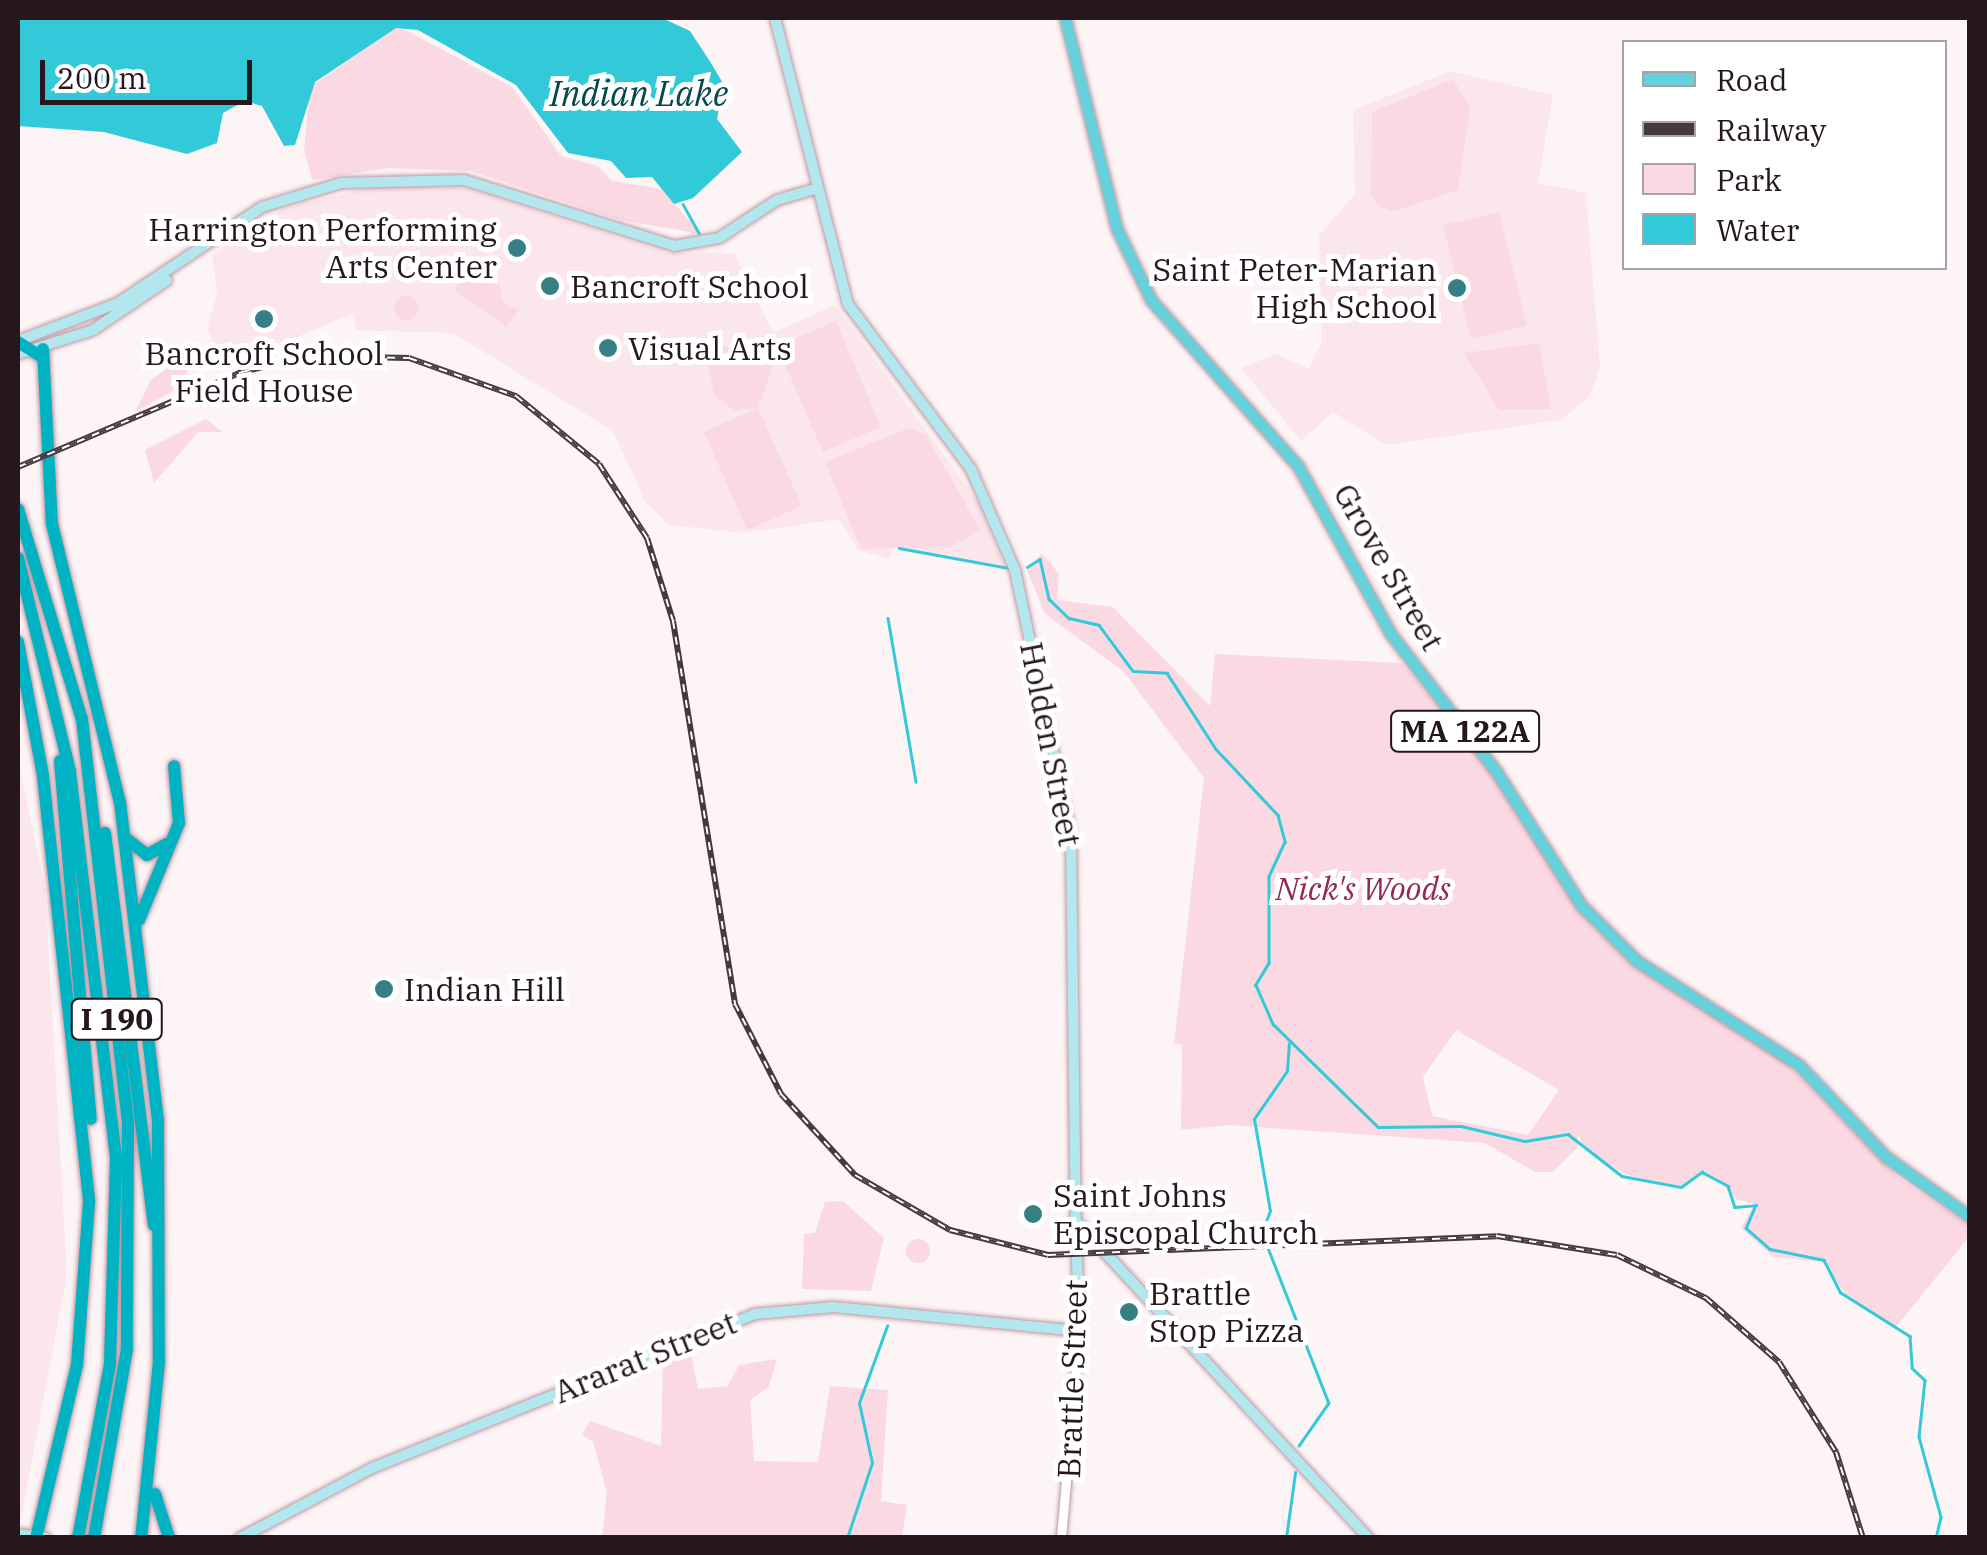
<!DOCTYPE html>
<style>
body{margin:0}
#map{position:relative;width:1987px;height:1555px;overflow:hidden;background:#fdf4f6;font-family:"IBM Plex Serif",serif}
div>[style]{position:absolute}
.built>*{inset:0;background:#fbe6eb}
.green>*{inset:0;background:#fbd9e2}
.round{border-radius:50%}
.water>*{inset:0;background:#32cad9}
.stream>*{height:2.5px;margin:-1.25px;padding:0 1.25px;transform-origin:1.25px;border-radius:1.25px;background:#32cad9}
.roads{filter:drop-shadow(0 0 2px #bf97a2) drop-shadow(0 0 2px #bf97a2)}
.tertiary>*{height:9px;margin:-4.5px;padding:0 4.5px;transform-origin:4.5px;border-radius:4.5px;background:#fff}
.secondary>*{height:10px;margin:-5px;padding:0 5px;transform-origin:5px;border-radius:5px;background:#b2e8ed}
.primary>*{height:11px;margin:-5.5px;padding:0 5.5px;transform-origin:5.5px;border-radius:5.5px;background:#66d1da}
.motorway>*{height:12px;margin:-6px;padding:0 6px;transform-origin:6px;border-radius:6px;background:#00b3c2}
.rail>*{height:6px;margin-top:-3px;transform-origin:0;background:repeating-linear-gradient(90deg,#fff 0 8px,#46393d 0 16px);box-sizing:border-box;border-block:2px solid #46393d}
.dots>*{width:28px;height:28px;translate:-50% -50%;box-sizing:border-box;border:5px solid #fff;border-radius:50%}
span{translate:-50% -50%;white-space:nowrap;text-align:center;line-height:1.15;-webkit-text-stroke:10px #fff;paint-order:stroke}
.shield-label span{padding:2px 8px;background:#fff;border:2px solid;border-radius:8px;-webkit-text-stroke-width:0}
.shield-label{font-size:30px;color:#25171b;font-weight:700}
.poi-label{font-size:32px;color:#25171b}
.right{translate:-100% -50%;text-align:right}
.left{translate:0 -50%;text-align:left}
.street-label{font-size:32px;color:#25171b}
.park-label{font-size:32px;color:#952655;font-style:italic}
.water-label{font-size:35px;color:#04474d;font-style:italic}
.frame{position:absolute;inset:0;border:20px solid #25171b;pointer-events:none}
.legend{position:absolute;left:1622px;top:40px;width:325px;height:230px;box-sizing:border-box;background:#fff;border:2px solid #a8a2a4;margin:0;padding:12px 18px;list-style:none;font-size:30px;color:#25171b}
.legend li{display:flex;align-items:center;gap:20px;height:50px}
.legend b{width:50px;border:2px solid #a8a2a4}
.scale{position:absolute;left:40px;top:60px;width:212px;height:45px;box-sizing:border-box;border:5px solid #25171b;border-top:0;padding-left:12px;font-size:30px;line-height:35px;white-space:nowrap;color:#25171b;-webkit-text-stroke:8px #fff;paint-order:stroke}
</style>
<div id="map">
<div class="built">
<div style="clip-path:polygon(1451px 71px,1553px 95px,1538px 183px,1586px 193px,1600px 367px,1590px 396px,1561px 420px,1386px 445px,1333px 412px,1301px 441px,1241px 368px,1276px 354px,1309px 369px,1322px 341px,1319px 236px,1355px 194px,1353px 110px)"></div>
<div style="clip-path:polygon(376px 186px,466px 188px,668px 253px,734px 253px,773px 333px,835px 305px,979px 503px,1006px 571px,892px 547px,889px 559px,858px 550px,839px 519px,744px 533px,669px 525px,646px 503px,613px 431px,453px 333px,356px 330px,354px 313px,226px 367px,207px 329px,217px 293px,212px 255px,287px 207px)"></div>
<div style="clip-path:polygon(18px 760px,45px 888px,67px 1274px,20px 1524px)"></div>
</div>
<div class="green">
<div style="clip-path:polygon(398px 26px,512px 87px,561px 156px,598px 166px,612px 181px,662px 189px,701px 234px,620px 220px,471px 171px,389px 168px,312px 180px,304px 149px,310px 87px)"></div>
<div style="clip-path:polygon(1453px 79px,1470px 107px,1458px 190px,1393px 212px,1381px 207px,1371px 196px,1372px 112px)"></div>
<div style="clip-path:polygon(1499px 212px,1527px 326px,1471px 339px,1443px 225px)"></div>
<div style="clip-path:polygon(465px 275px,500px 285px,502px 301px,519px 310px,506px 327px,454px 289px)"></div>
<div class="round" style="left:394px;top:296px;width:24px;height:24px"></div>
<div style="clip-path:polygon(836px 321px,881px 427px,823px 452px,777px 346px)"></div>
<div style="clip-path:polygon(1539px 343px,1551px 409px,1499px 410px,1464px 353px)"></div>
<div style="clip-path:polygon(201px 344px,180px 387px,135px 412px,151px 380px)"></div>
<div style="clip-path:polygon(704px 345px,768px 350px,775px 361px,758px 408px,802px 506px,747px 530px,704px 432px,757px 408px,734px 410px,714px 395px)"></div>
<div style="clip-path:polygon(206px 419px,223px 432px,198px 432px,154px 483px,145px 450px)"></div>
<div style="clip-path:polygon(909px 428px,926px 435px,981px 531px,949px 547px,861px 549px,825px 462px)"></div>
<div style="clip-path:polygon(evenodd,1042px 553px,1059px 574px,1057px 600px,1113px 607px,1210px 706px,1215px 654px,1402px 663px,1482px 760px,1593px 928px,1645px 974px,1786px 1063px,1899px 1178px,1969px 1225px,1969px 1237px,1896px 1327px,1847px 1296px,1822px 1262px,1773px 1257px,1741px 1228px,1755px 1204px,1736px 1199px,1719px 1180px,1703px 1174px,1678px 1187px,1627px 1175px,1585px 1150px,1578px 1134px,1578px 1147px,1553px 1172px,1535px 1172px,1485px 1143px,1229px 1125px,1181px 1130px,1182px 1044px,1174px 1044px,1204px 778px,1123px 671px,1045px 614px,1027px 570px,1042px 553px,1456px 1030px,1559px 1090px,1528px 1135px,1432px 1116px,1423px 1077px,1456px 1030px)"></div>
<div style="clip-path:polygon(843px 1201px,884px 1238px,871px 1291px,802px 1289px,804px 1234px,815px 1233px,825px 1202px)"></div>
<div class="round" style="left:906px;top:1239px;width:24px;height:24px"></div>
<div style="clip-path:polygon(690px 1348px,698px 1389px,728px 1386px,739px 1365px,777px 1359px,769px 1386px,750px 1400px,754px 1461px,818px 1462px,830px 1386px,888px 1390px,881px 1501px,907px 1505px,902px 1537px,602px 1537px,607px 1492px,593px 1442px,582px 1435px,590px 1421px,661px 1446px,663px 1357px)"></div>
</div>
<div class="water">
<div style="clip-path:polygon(18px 18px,662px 18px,690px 31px,711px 63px,724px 85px,717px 119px,742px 152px,693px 198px,674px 204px,652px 177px,626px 178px,611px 161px,568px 153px,516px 85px,418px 30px,396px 28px,315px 82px,295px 145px,284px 146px,262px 106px,245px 101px,223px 113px,217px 143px,187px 154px,104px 132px,18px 126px)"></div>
</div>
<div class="stream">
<div style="left:683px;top:204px;width:33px;rotate:61deg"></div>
<div style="left:899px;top:548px;width:112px;rotate:10.3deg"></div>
<div style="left:1027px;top:567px;width:15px;rotate:-32deg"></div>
<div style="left:1040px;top:559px;width:41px;rotate:77.3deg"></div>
<div style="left:1049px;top:599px;width:28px;rotate:44deg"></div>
<div style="left:1069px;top:618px;width:31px;rotate:13deg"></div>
<div style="left:1099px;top:625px;width:57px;rotate:53.5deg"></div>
<div style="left:1133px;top:671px;width:34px;rotate:3deg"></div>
<div style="left:1167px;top:673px;width:90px;rotate:57.2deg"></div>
<div style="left:1216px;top:749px;width:91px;rotate:46.8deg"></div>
<div style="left:1278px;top:815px;width:28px;rotate:75deg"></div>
<div style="left:1285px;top:842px;width:38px;rotate:115deg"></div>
<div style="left:1269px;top:876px;width:87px;rotate:90deg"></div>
<div style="left:1269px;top:963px;width:26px;rotate:121deg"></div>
<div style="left:1256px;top:985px;width:43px;rotate:66.4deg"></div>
<div style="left:1273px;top:1024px;width:147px;rotate:44.4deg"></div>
<div style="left:1378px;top:1127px;width:83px;rotate:-0.7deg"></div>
<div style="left:1461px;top:1126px;width:66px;rotate:13.2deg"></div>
<div style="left:1525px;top:1141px;width:44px;rotate:-9.2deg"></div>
<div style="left:1568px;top:1134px;width:68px;rotate:37.9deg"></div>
<div style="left:1622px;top:1176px;width:60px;rotate:10.6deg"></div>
<div style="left:1681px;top:1187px;width:26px;rotate:-36deg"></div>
<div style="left:1702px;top:1172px;width:30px;rotate:28deg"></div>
<div style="left:1728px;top:1186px;width:22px;rotate:72deg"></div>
<div style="left:1735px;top:1207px;width:21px;rotate:-5deg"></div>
<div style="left:1756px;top:1205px;width:25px;rotate:113deg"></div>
<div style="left:1746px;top:1228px;width:32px;rotate:41deg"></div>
<div style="left:1770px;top:1249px;width:55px;rotate:11.5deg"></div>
<div style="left:1824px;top:1260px;width:36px;rotate:63deg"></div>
<div style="left:1840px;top:1292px;width:83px;rotate:32.2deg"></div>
<div style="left:1910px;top:1336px;width:32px;rotate:86deg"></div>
<div style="left:1912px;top:1368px;width:18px;rotate:43deg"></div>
<div style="left:1925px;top:1380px;width:57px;rotate:96deg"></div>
<div style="left:1919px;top:1437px;width:83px;rotate:74.6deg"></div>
<div style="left:1941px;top:1517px;width:22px;rotate:103deg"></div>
<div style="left:888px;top:618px;width:166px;rotate:80.3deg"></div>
<div style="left:1263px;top:1230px;width:20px;rotate:-70deg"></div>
<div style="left:1270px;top:1211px;width:93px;rotate:-99.9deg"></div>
<div style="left:1254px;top:1119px;width:58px;rotate:-55.5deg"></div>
<div style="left:1287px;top:1071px;width:27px;rotate:-86deg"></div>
<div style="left:1263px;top:1235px;width:180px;rotate:68.6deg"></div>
<div style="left:1329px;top:1403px;width:52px;rotate:124.9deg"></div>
<div style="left:847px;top:1538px;width:79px;rotate:-71.6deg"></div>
<div style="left:872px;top:1463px;width:61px;rotate:-102.2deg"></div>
<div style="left:859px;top:1403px;width:82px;rotate:-70deg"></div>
<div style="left:1286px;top:1538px;width:66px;rotate:-82.1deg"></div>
</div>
<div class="roads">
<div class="tertiary">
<div style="left:1061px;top:1538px;width:208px;rotate:-85deg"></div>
</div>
<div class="secondary">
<div style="left:775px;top:18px;width:295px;rotate:75.7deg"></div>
<div style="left:848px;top:304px;width:206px;rotate:53.3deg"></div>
<div style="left:971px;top:469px;width:110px;rotate:66.5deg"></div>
<div style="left:1015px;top:570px;width:271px;rotate:78.1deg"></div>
<div style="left:1071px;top:835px;width:386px;rotate:89.3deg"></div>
<div style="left:1076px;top:1221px;width:432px;rotate:47.3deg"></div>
<div style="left:18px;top:341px;width:107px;rotate:-20.8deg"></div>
<div style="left:118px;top:303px;width:173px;rotate:-33.7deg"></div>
<div style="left:262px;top:207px;width:83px;rotate:-16.9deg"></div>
<div style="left:341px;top:183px;width:123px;rotate:-1.4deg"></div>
<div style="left:464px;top:180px;width:220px;rotate:17.4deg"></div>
<div style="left:674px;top:246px;width:46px;rotate:-10.1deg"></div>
<div style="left:719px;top:238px;width:69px;rotate:-33.2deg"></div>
<div style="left:777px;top:200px;width:43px;rotate:-16.3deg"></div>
<div style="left:18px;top:354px;width:79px;rotate:-17.7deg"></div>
<div style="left:93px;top:330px;width:89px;rotate:-34deg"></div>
<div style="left:18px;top:1534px;width:28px;rotate:8deg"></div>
<div style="left:240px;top:1538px;width:149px;rotate:-27.9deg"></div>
<div style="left:372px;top:1468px;width:413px;rotate:-21.9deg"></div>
<div style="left:755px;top:1314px;width:79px;rotate:-5.1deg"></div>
<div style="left:834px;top:1307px;width:246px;rotate:5.6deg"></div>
<div style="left:1079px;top:1331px;width:109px;rotate:-91.6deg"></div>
</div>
<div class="primary">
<div style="left:1065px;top:18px;width:217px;rotate:76.2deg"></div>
<div style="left:1117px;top:229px;width:79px;rotate:64.4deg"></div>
<div style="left:1151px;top:300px;width:222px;rotate:48.5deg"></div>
<div style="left:1298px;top:466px;width:191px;rotate:61.1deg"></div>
<div style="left:1390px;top:633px;width:174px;rotate:52.5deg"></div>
<div style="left:1496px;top:771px;width:159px;rotate:57.6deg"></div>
<div style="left:1581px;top:905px;width:79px;rotate:45deg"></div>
<div style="left:1637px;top:961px;width:193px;rotate:32.7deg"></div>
<div style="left:1799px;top:1065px;width:127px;rotate:46.6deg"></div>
<div style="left:1886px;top:1157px;width:103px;rotate:35.5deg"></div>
</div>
<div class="motorway">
<div style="left:18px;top:342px;width:25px;rotate:32deg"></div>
<div style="left:43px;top:349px;width:175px;rotate:87.1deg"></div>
<div style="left:52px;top:524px;width:286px;rotate:76.3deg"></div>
<div style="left:120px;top:802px;width:320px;rotate:83.2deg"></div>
<div style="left:158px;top:1120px;width:242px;rotate:89.8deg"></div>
<div style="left:159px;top:1362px;width:177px;rotate:95.8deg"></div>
<div style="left:18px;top:509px;width:220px;rotate:73.1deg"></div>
<div style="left:82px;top:719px;width:408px;rotate:83.5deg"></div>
<div style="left:128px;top:1124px;width:225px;rotate:90.3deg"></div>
<div style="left:127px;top:1349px;width:192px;rotate:99.9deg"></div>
<div style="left:18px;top:558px;width:220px;rotate:76.3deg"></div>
<div style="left:70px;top:772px;width:391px;rotate:83.2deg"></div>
<div style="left:116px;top:1160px;width:204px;rotate:91.7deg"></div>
<div style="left:110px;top:1364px;width:177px;rotate:100.4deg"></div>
<div style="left:18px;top:642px;width:136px;rotate:79.4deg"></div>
<div style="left:43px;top:776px;width:428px;rotate:83.8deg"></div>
<div style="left:89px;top:1202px;width:163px;rotate:94.2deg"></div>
<div style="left:77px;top:1365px;width:178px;rotate:103.3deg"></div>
<div style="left:60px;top:761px;width:359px;rotate:85.1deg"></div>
<div style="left:105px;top:833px;width:395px;rotate:82.9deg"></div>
<div style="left:128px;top:840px;width:24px;rotate:38deg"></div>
<div style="left:147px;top:855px;width:23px;rotate:-29deg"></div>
<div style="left:139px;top:920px;width:105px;rotate:-67.6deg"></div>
<div style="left:179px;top:823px;width:57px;rotate:-95deg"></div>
<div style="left:155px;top:1494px;width:46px;rotate:72.3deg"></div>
</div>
</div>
<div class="rail">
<div style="left:18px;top:467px;width:243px;rotate:-23deg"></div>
<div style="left:242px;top:372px;width:67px;rotate:-13.8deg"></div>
<div style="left:307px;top:356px;width:102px;rotate:1.1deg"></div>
<div style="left:409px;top:358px;width:114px;rotate:19.6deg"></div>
<div style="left:516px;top:396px;width:107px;rotate:39.3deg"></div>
<div style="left:599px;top:464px;width:88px;rotate:57deg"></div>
<div style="left:647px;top:538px;width:87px;rotate:72.6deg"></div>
<div style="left:673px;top:621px;width:388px;rotate:80.8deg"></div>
<div style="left:735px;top:1004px;width:101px;rotate:62.9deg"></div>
<div style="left:781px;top:1094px;width:110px;rotate:47.6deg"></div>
<div style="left:855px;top:1175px;width:110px;rotate:30.1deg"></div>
<div style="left:950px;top:1230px;width:101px;rotate:14.3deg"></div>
<div style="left:1048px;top:1255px;width:449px;rotate:-2.4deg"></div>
<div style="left:1497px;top:1236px;width:121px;rotate:9deg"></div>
<div style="left:1617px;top:1255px;width:99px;rotate:25.8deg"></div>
<div style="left:1706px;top:1298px;width:97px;rotate:41.2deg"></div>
<div style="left:1779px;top:1362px;width:107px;rotate:57.7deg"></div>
<div style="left:1836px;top:1452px;width:90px;rotate:72.6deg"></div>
</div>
<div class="dots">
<div style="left:517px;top:248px;background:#377f87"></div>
<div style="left:550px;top:286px;background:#377f87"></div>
<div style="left:1457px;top:288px;background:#377f87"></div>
<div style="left:264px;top:319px;background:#377f87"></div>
<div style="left:608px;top:348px;background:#377f87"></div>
<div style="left:384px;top:989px;background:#377f87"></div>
<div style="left:1033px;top:1214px;background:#377f87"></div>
<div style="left:1129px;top:1312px;background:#377f87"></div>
</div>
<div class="shield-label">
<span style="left:1465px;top:731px">MA 122A</span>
<span style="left:117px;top:1019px">I 190</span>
</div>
<div class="poi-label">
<span class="right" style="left:497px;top:248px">Harrington Performing<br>Arts Center</span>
<span class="right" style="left:1437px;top:288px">Saint Peter-Marian<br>High School</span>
<span class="left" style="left:570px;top:286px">Bancroft School</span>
<span class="left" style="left:628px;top:348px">Visual Arts</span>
<span style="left:264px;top:372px">Bancroft School<br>Field House</span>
<span class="left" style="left:404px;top:989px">Indian Hill</span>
<span class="left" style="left:1053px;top:1214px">Saint Johns<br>Episcopal Church</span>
<span class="left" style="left:1149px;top:1312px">Brattle<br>Stop Pizza</span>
</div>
<div class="street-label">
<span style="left:1389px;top:567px;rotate:60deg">Grove Street</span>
<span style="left:1051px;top:744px;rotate:79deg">Holden Street</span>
<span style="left:645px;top:1357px;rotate:-22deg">Ararat Street</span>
<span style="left:1072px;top:1379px;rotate:-88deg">Brattle Street</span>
</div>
<div class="park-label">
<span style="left:1363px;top:888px">Nick's Woods</span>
</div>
<div class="water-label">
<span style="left:639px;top:93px">Indian Lake</span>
</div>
<div class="frame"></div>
<ul class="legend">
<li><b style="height:12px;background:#66d1da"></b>Road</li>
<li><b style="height:12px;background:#46393d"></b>Railway</li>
<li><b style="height:28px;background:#fbd9e2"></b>Park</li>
<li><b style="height:28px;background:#32cad9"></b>Water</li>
</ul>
<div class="scale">200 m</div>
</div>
